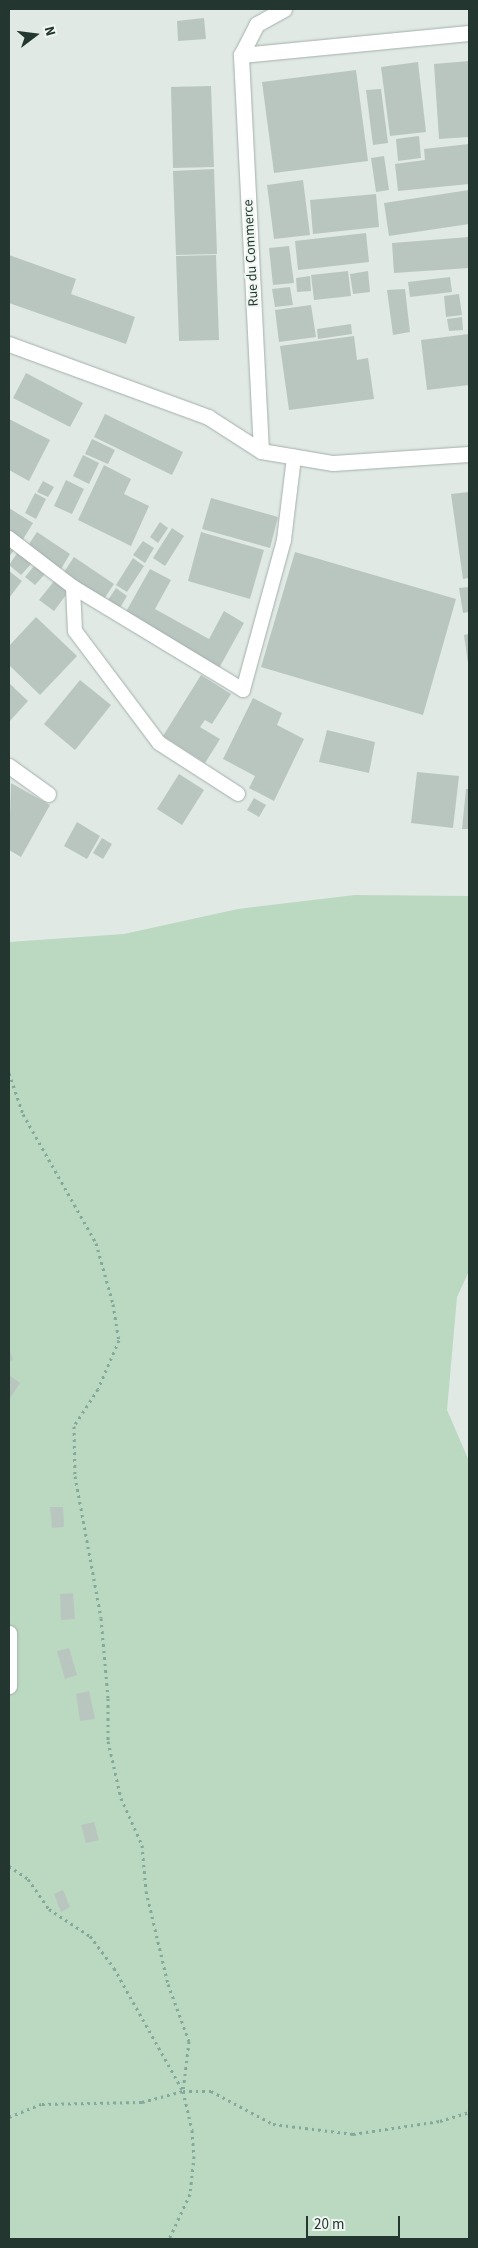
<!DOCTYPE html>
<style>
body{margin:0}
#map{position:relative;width:478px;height:2248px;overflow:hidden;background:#e0e9e4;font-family:"Source Sans 3",sans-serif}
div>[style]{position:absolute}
.green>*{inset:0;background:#bbd8c0}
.building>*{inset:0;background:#b9c6c0}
.path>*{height:3px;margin-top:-1.5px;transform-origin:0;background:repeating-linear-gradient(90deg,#84a99a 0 2.5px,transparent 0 6.5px)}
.roads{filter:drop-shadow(0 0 1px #a4b0aa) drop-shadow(0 0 1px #a4b0aa)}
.lane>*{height:14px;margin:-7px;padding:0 7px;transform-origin:7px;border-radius:7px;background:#fff}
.street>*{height:15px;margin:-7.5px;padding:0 7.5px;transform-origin:7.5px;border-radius:7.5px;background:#fff}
span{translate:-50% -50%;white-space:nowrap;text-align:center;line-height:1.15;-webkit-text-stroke:4px #f0f6f2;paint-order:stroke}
.street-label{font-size:14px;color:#233730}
.frame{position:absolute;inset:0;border:10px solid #233730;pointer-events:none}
.north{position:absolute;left:10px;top:10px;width:50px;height:50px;-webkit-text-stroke:4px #f0f6f2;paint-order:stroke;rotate:75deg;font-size:14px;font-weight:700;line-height:20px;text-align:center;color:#233730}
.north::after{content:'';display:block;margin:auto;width:18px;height:22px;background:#233730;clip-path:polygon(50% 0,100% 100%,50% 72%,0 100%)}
.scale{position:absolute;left:306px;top:2216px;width:94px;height:22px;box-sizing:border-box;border:2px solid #233730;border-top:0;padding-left:6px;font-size:15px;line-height:18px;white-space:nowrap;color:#233730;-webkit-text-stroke:4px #f0f6f2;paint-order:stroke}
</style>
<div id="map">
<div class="green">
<div style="clip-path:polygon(355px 895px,469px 896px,469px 1271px,457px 1297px,447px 1410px,469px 1461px,469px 2239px,9px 2239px,9px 942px,124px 934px,238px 909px)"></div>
</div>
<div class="building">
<div style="clip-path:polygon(204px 18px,206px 39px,178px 41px,177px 21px)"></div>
<div style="clip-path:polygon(469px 61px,469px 137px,439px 139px,434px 64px)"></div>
<div style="clip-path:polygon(418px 62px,426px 132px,390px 136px,381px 67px)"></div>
<div style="clip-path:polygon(356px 70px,368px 161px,274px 173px,262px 82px)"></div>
<div style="clip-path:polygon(211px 86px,214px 167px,173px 168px,171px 87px)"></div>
<div style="clip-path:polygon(381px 89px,388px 143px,373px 145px,366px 90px)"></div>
<div style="clip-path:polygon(419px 136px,421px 158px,398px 161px,396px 139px)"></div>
<div style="clip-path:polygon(469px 144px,469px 184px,398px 191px,395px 164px,425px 160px,424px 149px)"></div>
<div style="clip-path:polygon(384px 156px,389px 190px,376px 192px,371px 158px)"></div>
<div style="clip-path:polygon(214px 169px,217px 254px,176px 255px,173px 171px)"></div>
<div style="clip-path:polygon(303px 180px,310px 235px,274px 239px,267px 185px)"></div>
<div style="clip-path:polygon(469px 190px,469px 224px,389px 236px,384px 203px)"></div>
<div style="clip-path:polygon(376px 194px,379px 227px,313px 234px,310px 200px)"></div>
<div style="clip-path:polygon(366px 233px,369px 262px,298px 270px,295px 241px)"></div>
<div style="clip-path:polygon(469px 237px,469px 268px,394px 273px,392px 243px)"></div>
<div style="clip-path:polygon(289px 246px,294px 283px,273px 285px,269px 248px)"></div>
<div style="clip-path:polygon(9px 255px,76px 279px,71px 294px,135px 317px,126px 344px,9px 303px)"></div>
<div style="clip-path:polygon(216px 255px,219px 340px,179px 341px,176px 256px)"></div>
<div style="clip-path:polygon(348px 271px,351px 296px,314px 300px,311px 275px)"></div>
<div style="clip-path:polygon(368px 271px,370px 292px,353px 294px,350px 274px)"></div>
<div style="clip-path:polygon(310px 276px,311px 291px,297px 292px,296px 278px)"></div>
<div style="clip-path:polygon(450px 277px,452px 292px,410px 297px,408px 282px)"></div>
<div style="clip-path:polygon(290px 287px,293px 305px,275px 307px,272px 289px)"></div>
<div style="clip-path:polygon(405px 289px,410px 332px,393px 335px,387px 290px)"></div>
<div style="clip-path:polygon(459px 294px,462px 315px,446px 317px,444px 296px)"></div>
<div style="clip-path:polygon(311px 305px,316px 337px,279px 342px,275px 310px)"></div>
<div style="clip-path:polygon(462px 317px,463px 330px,449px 331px,447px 319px)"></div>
<div style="clip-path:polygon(351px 324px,352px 334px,318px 339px,317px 329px)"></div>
<div style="clip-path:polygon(469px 334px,469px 385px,427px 390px,421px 340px)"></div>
<div style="clip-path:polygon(354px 336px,357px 360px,368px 358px,374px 399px,289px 410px,280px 346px)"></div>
<div style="clip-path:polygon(26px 373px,83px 403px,70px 427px,13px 398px)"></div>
<div style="clip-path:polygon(105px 414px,183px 452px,172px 475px,94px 437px)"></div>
<div style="clip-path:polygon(9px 419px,50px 440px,29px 481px,9px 470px)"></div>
<div style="clip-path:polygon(92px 439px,115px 450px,108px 464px,85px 454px)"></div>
<div style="clip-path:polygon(83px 455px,99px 463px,89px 484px,73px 476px)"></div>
<div style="clip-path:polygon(104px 465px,131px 479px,124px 494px,149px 506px,131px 546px,78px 520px)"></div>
<div style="clip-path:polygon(66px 480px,84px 489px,72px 514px,54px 506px)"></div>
<div style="clip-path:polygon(43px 481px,54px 487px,48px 497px,37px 492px)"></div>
<div style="clip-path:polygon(469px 492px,469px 578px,463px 579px,451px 494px)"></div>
<div style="clip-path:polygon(35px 493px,46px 499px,36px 519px,25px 513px)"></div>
<div style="clip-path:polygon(211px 498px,278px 517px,270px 548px,202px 529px)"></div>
<div style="clip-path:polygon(9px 508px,33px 523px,22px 541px,9px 532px)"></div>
<div style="clip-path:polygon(160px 522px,168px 528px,158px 543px,150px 537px)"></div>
<div style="clip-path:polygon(172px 528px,184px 536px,165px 566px,153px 558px)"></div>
<div style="clip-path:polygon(37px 532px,70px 554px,61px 569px,27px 547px)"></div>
<div style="clip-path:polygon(201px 532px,264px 550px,250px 599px,188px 581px)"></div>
<div style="clip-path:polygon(143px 541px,154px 548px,145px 563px,133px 555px)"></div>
<div style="clip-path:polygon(9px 546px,14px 550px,9px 557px)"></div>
<div style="clip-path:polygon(18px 552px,32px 563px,21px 575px,9px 565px)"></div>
<div style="clip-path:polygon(295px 552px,456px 599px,423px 715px,261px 667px)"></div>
<div style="clip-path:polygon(74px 557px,114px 584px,104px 599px,64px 572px)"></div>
<div style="clip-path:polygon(133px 558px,144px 566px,127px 592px,116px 585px)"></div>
<div style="clip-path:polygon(34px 566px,45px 574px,35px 585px,25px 577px)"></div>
<div style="clip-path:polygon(150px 569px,171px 580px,155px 609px,209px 639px,224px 611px,244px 623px,218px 670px,123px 617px)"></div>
<div style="clip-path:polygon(9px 571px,22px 581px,9px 598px)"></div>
<div style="clip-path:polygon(55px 580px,69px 591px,54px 611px,39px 600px)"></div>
<div style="clip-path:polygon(469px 587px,469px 612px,463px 613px,459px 588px)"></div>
<div style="clip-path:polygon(116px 588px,127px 596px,118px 611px,106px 603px)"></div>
<div style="clip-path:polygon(36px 617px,77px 656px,40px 695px,9px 665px,9px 646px)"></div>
<div style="clip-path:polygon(469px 634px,469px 663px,468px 663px,464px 635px)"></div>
<div style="clip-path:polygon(201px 675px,231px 694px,212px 724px,205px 720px,200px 727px,220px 739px,205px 763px,163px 736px)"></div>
<div style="clip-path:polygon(80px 680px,111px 705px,75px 750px,44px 724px)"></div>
<div style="clip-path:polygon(9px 683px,28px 701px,9px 722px)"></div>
<div style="clip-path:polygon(253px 698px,282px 713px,277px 725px,304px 739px,274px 801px,249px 788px,255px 776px,223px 759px)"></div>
<div style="clip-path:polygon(327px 730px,375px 742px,369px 773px,319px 762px)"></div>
<div style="clip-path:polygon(417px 772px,459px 776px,453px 828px,411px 823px)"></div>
<div style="clip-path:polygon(179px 774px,204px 790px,182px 825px,157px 809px)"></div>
<div style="clip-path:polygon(11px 783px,50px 805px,21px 857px,9px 850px)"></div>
<div style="clip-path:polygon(466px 789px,469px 789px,469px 829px,462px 829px)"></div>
<div style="clip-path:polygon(254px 798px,266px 805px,259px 817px,247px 810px)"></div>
<div style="clip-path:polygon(77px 822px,100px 836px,87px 859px,64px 846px)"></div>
<div style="clip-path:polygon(102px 838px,112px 844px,103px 859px,93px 853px)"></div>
<div style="clip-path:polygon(9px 1348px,13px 1360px,9px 1361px)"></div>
<div style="clip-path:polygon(9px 1375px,20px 1383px,9px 1400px)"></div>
<div style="clip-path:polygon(50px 1507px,63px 1507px,64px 1527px,52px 1528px)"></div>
<div style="clip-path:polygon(73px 1593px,75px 1619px,61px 1620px,60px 1594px)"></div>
<div style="clip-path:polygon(69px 1648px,77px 1675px,65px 1679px,57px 1651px)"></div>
<div style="clip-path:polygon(89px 1691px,95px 1719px,80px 1721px,76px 1694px)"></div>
<div style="clip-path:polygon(94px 1822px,99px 1840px,86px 1843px,81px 1825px)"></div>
<div style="clip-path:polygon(63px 1890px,70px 1907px,61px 1912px,54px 1894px)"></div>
</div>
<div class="path">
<div style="left:9px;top:1073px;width:43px;rotate:71.1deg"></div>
<div style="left:23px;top:1114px;width:148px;rotate:60.5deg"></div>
<div style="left:96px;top:1243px;width:63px;rotate:74.4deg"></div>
<div style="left:113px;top:1304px;width:36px;rotate:81deg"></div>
<div style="left:119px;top:1340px;width:53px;rotate:113.2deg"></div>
<div style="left:98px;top:1389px;width:44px;rotate:123deg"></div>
<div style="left:74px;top:1426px;width:50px;rotate:88.9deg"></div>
<div style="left:75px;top:1476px;width:144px;rotate:79.6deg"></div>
<div style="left:101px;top:1618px;width:80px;rotate:85deg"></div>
<div style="left:108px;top:1698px;width:43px;rotate:90deg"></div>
<div style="left:108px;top:1741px;width:58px;rotate:77.2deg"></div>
<div style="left:121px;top:1798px;width:51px;rotate:65.9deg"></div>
<div style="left:142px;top:1845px;width:46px;rotate:85deg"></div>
<div style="left:146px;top:1891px;width:96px;rotate:76.7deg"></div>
<div style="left:168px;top:1984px;width:61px;rotate:69.8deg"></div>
<div style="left:189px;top:2041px;width:50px;rotate:96.8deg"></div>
<div style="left:9px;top:1866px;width:23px;rotate:34deg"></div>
<div style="left:28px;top:1879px;width:37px;rotate:55deg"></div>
<div style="left:49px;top:1909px;width:49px;rotate:33.4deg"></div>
<div style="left:90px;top:1936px;width:40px;rotate:53deg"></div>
<div style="left:114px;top:1968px;width:141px;rotate:60.7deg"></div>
<div style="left:183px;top:2091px;width:40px;rotate:77deg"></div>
<div style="left:192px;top:2130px;width:26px;rotate:86deg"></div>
<div style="left:194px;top:2156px;width:38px;rotate:96deg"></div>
<div style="left:190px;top:2194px;width:50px;rotate:115deg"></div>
<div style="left:9px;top:2117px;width:35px;rotate:-22deg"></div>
<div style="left:42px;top:2104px;width:100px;rotate:-1.1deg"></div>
<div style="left:142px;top:2102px;width:42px;rotate:-15deg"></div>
<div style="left:183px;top:2091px;width:28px"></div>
<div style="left:211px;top:2091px;width:70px;rotate:28deg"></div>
<div style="left:273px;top:2124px;width:81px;rotate:7.1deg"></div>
<div style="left:353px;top:2134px;width:88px;rotate:-8.5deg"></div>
<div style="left:440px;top:2121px;width:30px;rotate:-17deg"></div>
</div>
<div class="roads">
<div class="lane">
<div style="left:9px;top:538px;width:81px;rotate:37.4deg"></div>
<div style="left:73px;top:587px;width:44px;rotate:87.4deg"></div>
<div style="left:75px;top:631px;width:140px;rotate:53.1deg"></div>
<div style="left:159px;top:743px;width:94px;rotate:32.8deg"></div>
<div style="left:73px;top:587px;width:199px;rotate:31.2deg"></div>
<div style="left:243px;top:690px;width:156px;rotate:-74.7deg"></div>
<div style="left:284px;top:540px;width:84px;rotate:-83.1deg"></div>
</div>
<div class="street">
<div style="left:241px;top:55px;width:229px;rotate:-5.5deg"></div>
<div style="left:9px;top:344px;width:212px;rotate:20.1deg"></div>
<div style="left:208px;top:417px;width:63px;rotate:32.7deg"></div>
<div style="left:261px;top:451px;width:73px;rotate:9.5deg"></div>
<div style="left:333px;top:463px;width:136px;rotate:-3.8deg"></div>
<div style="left:261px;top:451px;width:397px;rotate:-92.9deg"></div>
<div style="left:241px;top:55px;width:35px;rotate:-63deg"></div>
<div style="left:257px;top:24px;width:31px;rotate:-29deg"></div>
<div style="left:9px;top:766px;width:48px;rotate:35.7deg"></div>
<div style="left:9px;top:1633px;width:53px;rotate:90deg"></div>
</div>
</div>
<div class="street-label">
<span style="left:251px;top:253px;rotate:-93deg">Rue du Commerce</span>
</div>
<div class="frame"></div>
<div class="north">N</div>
<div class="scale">20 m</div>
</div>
